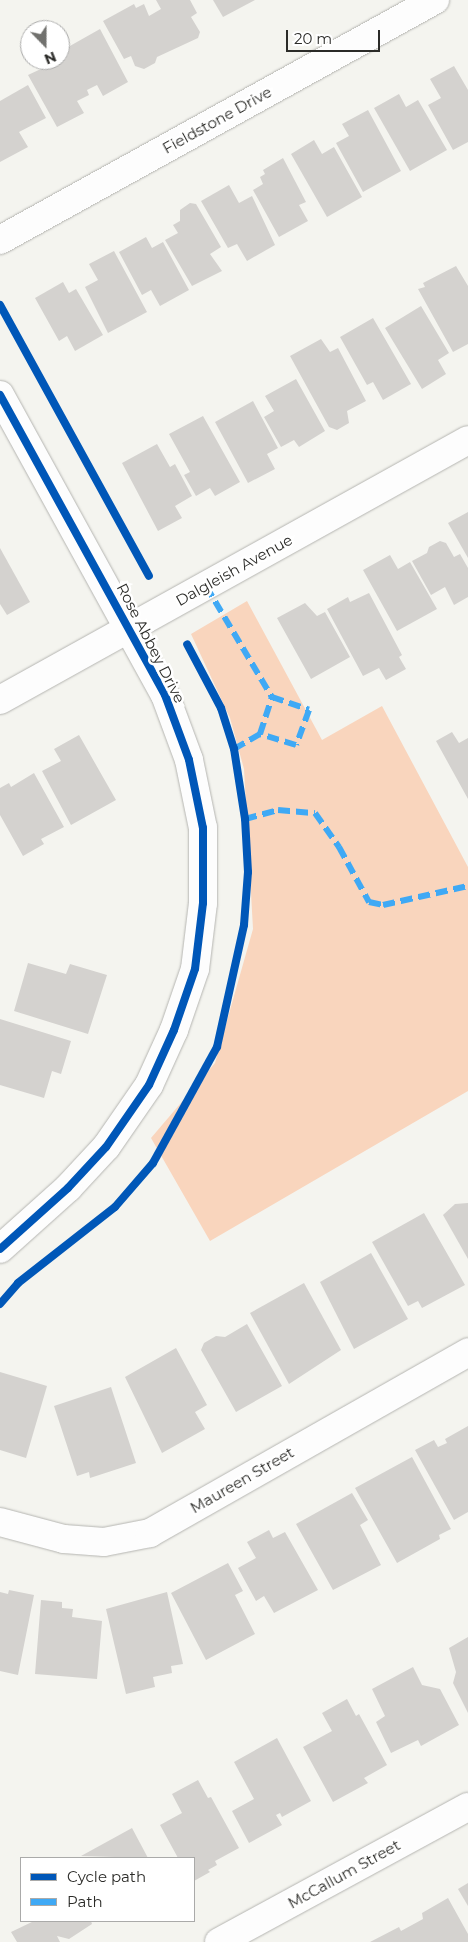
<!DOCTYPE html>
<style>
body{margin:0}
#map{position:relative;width:468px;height:1942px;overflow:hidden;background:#f4f4ef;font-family:Montserrat,sans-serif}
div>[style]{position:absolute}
.green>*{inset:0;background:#f9d5bd}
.building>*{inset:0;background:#d4d2cf}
.roads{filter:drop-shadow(0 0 1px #b5b5b1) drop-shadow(0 0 1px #b5b5b1)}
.street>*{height:28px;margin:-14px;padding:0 14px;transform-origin:14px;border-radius:14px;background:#fdfdfd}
.secondary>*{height:28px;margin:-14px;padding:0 14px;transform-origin:14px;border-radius:14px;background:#fdfdfd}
.quiet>*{height:6px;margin-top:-3px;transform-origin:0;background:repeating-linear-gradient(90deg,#3fa9f5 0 12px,transparent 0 18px)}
.cycleway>*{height:8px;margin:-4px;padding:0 4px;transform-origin:4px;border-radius:4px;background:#0057b8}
span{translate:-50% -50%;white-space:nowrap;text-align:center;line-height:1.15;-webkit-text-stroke:5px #fff;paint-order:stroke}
.street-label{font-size:15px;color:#2b2b28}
.legend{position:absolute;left:20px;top:1857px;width:175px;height:65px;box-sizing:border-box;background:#fff;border:1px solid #aaaaa9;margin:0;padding:6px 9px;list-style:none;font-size:15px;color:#2b2b28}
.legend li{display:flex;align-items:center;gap:10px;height:25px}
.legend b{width:25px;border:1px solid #aaaaa9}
.north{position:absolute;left:20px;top:20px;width:50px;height:50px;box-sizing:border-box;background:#fff;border:1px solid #aaaaa9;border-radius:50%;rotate:158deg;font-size:14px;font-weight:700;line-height:20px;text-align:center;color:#2b2b28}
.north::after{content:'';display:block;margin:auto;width:18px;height:22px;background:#71716e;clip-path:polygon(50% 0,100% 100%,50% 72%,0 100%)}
.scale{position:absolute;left:286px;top:30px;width:94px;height:22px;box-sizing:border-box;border:2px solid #2b2b28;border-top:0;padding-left:6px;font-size:15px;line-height:18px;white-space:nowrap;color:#2b2b28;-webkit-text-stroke:4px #fff;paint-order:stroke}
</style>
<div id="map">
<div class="green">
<div style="clip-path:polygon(247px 601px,322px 740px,382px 706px,468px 867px,468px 1091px,210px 1241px,151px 1138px,215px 1063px,253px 929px,244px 769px,230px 718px,191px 634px)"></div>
</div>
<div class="building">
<div style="clip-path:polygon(156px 0,190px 0,197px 13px,191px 17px,200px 32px,198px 38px,157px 57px,155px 63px,144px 69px,135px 66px,131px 56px,124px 59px,103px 21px,134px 4px,136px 8px,144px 4px,149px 16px,161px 9px)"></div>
<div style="clip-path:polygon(213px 0,255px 0,223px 17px)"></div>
<div style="clip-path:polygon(100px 29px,128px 82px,103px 96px,97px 85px,87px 90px,89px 95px,77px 101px,84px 113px,57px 127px,28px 75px,60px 60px,63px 56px,61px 51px)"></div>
<div style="clip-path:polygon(454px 66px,468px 90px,468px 142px,453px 150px,428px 105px,441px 98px,430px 79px)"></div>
<div style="clip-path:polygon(28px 85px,46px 118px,19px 132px,28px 147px,0 162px,0 101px)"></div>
<div style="clip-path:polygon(399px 94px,406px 107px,418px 100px,447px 150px,410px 171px,374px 108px)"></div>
<div style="clip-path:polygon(368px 110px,401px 171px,363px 192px,336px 143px,349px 136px,342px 124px)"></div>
<div style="clip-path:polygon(314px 140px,322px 154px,334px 147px,362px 197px,327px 217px,291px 154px)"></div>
<div style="clip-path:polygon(283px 158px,306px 202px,299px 205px,308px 221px,279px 237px,253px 190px,263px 184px,260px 177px,265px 174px,263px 170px)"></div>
<div style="clip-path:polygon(229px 185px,239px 203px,252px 196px,275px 245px,247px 261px,237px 244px,228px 248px,201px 201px)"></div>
<div style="clip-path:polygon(190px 203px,196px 204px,221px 247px,210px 254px,222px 271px,192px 286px,165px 240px,178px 233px,173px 225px,180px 221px,180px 210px)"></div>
<div style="clip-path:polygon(146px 237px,152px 248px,163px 242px,189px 290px,160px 306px,151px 290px,142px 295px,119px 252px)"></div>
<div style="clip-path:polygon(114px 251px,147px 312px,108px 333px,85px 287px,98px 280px,89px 264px)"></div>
<div style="clip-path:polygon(456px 266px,468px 286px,468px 344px,453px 352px,418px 289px,425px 287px,423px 283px)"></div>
<div style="clip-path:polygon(63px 282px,69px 293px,76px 289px,103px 335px,75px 351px,67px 336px,59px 341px,35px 298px)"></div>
<div style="clip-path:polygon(421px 306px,449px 353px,438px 360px,446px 374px,422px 389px,385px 328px)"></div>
<div style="clip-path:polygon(373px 318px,411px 384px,383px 400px,373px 382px,367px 385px,340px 337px)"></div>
<div style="clip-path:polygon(321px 339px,330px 352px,338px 348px,366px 401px,347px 411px,349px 423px,337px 430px,329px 427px,290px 356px)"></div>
<div style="clip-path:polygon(296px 379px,325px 431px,299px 447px,294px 440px,281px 447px,264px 417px,274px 411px,265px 396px)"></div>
<div style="clip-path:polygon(253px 401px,278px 448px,267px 454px,275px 469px,248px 483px,215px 422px)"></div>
<div style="clip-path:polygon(203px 416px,240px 482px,215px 496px,210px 488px,196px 496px,184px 475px,190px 472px,169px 434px)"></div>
<div style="clip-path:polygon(157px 444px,170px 467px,175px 464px,192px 496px,175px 506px,182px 518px,158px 531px,122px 463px)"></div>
<div style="clip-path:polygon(468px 512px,468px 558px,448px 523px)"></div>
<div style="clip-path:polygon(440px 541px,446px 543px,454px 557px,460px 554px,468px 568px,468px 597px,454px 605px,445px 587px,431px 595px,412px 561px,427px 553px,429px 547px)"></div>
<div style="clip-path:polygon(0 548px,30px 602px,7px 615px,0 604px)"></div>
<div style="clip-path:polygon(390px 555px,398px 569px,410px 562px,437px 609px,397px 631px,363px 570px)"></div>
<div style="clip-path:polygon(369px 593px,402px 655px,399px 657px,406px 669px,386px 680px,379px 668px,363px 676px,327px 609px,348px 597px,350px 602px)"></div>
<div style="clip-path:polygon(305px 603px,317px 616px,325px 612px,350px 657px,311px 679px,277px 618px)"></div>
<div style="clip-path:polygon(452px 732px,459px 743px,468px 738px,468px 799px,436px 741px)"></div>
<div style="clip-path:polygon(79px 735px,116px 800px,71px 825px,42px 771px,61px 761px,54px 749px)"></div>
<div style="clip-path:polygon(34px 773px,64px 827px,41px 839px,44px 844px,23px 856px,0 815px,0 788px,9px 783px,11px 787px)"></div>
<div style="clip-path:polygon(28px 963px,66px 974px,70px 964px,107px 975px,88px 1034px,14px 1011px)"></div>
<div style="clip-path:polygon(0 1019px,71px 1041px,61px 1074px,52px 1071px,44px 1098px,0 1085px)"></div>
<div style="clip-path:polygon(468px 1203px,468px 1259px,443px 1215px,455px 1204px)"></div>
<div style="clip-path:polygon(424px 1213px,465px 1285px,422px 1308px,418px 1301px,408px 1306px,372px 1242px)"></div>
<div style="clip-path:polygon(371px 1253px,408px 1319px,354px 1349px,320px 1282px)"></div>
<div style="clip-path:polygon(304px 1283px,341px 1350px,289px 1384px,250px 1313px)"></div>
<div style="clip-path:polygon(247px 1324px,282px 1386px,236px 1412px,201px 1350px,204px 1343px,216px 1336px,225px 1337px)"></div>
<div style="clip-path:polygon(176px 1348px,207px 1405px,195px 1412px,205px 1429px,162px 1453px,125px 1377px)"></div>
<div style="clip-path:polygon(0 1372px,47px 1386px,26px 1458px,0 1450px)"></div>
<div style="clip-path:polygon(111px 1387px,136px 1463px,90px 1478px,89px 1472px,77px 1476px,54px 1406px)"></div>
<div style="clip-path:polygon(468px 1426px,468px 1512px,454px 1520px,415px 1450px,434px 1440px,438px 1447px,447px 1443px,445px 1439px)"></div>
<div style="clip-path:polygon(412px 1457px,451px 1529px,439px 1535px,440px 1539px,397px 1563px,355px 1488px)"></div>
<div style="clip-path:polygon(352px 1493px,368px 1520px,360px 1525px,381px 1565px,333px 1590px,296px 1524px)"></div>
<div style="clip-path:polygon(269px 1530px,273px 1538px,285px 1532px,318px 1590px,274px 1613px,264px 1596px,256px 1601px,238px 1568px,256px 1558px,247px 1542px)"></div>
<div style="clip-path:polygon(228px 1563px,243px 1591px,235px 1595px,255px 1634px,206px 1660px,171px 1593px)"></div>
<div style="clip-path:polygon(9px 1590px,34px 1595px,18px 1675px,0 1671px,0 1592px,8px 1594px)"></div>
<div style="clip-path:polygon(167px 1592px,183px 1664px,171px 1666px,172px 1673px,153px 1677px,155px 1687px,126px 1694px,106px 1609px)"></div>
<div style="clip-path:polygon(41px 1600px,62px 1602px,62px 1608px,73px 1609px,72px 1617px,102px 1621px,97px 1679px,35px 1674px)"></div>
<div style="clip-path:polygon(468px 1637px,468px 1713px,453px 1683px,456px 1672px,449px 1648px)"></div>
<div style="clip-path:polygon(413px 1667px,422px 1685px,440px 1689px,459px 1725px,421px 1746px,418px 1740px,391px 1753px,376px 1722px,385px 1716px,372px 1689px)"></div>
<div style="clip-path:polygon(347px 1699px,356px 1716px,359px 1714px,387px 1765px,364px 1778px,368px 1783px,333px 1802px,303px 1747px,332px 1731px,322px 1713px)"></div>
<div style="clip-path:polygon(277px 1738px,311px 1801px,282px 1817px,280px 1813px,276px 1815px,282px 1825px,249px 1843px,232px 1811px,254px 1799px,234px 1762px)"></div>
<div style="clip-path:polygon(198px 1780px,208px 1798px,211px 1797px,239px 1848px,215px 1861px,217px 1865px,208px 1870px,210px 1872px,194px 1881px,194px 1858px,178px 1858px,160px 1825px,182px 1813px,172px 1794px)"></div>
<div style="clip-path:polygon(132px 1828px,148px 1858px,81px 1856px)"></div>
<div style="clip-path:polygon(468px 1883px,468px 1906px,458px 1889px)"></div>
<div style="clip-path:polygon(448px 1898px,468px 1934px,468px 1942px,370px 1942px,399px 1927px,401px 1931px,423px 1919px,422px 1913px)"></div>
<div style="clip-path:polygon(34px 1921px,91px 1921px,92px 1924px,69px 1939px,57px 1936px,60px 1942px,17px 1942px,11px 1932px)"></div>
</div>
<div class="roads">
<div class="street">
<div style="left:0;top:240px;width:497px;rotate:-28.9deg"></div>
<div style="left:0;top:700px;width:535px;rotate:-29.05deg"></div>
<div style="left:0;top:1522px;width:66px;rotate:14.9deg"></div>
<div style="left:64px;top:1539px;width:40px;rotate:4.3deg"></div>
<div style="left:104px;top:1542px;width:47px;rotate:-11.1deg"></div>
<div style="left:150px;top:1533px;width:366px;rotate:-29.6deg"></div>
<div style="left:219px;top:1942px;width:283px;rotate:-28.5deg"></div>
</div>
<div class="secondary">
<div style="left:0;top:395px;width:342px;rotate:61.2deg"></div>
<div style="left:165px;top:695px;width:69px;rotate:69.7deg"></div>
<div style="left:189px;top:760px;width:69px;rotate:78.4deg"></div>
<div style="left:203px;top:828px;width:75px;rotate:90deg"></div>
<div style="left:203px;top:903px;width:66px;rotate:96.9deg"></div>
<div style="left:195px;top:969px;width:65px;rotate:109deg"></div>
<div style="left:174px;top:1030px;width:60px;rotate:114.4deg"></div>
<div style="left:149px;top:1085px;width:75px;rotate:124.7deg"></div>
<div style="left:106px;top:1147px;width:56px;rotate:132.8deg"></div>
<div style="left:68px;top:1188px;width:91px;rotate:138.1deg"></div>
</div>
</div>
<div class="quiet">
<div style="left:206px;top:586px;width:129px;rotate:59.3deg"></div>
<div style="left:272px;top:697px;width:39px;rotate:19deg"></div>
<div style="left:309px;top:710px;width:37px;rotate:110deg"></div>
<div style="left:296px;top:745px;width:38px;rotate:-163deg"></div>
<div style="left:260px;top:734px;width:39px;rotate:-72deg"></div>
<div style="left:234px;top:749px;width:30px;rotate:-30deg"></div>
<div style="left:245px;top:819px;width:34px;rotate:-15deg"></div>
<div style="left:278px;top:810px;width:37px;rotate:5deg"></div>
<div style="left:315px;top:813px;width:42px;rotate:54.8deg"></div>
<div style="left:339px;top:847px;width:63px;rotate:61.4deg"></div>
<div style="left:369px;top:902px;width:14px;rotate:12deg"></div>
<div style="left:383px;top:905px;width:87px;rotate:-12.6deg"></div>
</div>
<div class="cycleway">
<div style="left:0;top:305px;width:309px;rotate:61.2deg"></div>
<div style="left:0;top:395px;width:342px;rotate:61.2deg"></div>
<div style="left:165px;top:695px;width:69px;rotate:69.7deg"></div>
<div style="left:189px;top:760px;width:69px;rotate:78.4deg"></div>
<div style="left:203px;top:828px;width:75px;rotate:90deg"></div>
<div style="left:203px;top:903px;width:66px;rotate:96.9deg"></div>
<div style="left:195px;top:969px;width:65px;rotate:109deg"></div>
<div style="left:174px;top:1030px;width:60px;rotate:114.4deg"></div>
<div style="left:149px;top:1085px;width:75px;rotate:124.7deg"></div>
<div style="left:106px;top:1147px;width:56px;rotate:132.8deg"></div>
<div style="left:68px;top:1188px;width:91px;rotate:138.1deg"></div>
<div style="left:0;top:1304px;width:28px;rotate:-49deg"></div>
<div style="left:18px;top:1283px;width:123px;rotate:-38.1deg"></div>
<div style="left:115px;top:1207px;width:58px;rotate:-49.2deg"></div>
<div style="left:153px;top:1163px;width:132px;rotate:-61.1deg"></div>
<div style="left:217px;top:1047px;width:125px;rotate:-77.5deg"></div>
<div style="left:244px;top:925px;width:53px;rotate:-85.7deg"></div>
<div style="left:248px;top:872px;width:53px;rotate:-93.2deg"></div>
<div style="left:245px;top:819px;width:71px;rotate:-98.9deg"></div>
<div style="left:234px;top:749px;width:43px;rotate:-107.6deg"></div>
<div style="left:221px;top:708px;width:72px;rotate:-118deg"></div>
</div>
<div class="street-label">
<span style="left:217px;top:120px;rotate:-29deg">Fieldstone Drive</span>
<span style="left:234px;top:570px;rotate:-29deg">Dalgleish Avenue</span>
<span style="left:151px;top:643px;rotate:63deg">Rose Abbey Drive</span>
<span style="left:242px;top:1480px;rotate:-30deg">Maureen Street</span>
<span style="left:344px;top:1874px;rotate:-29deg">McCallum Street</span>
</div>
<ul class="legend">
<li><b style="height:6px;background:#0057b8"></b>Cycle path</li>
<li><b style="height:6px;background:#3fa9f5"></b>Path</li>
</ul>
<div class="north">N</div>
<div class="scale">20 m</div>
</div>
